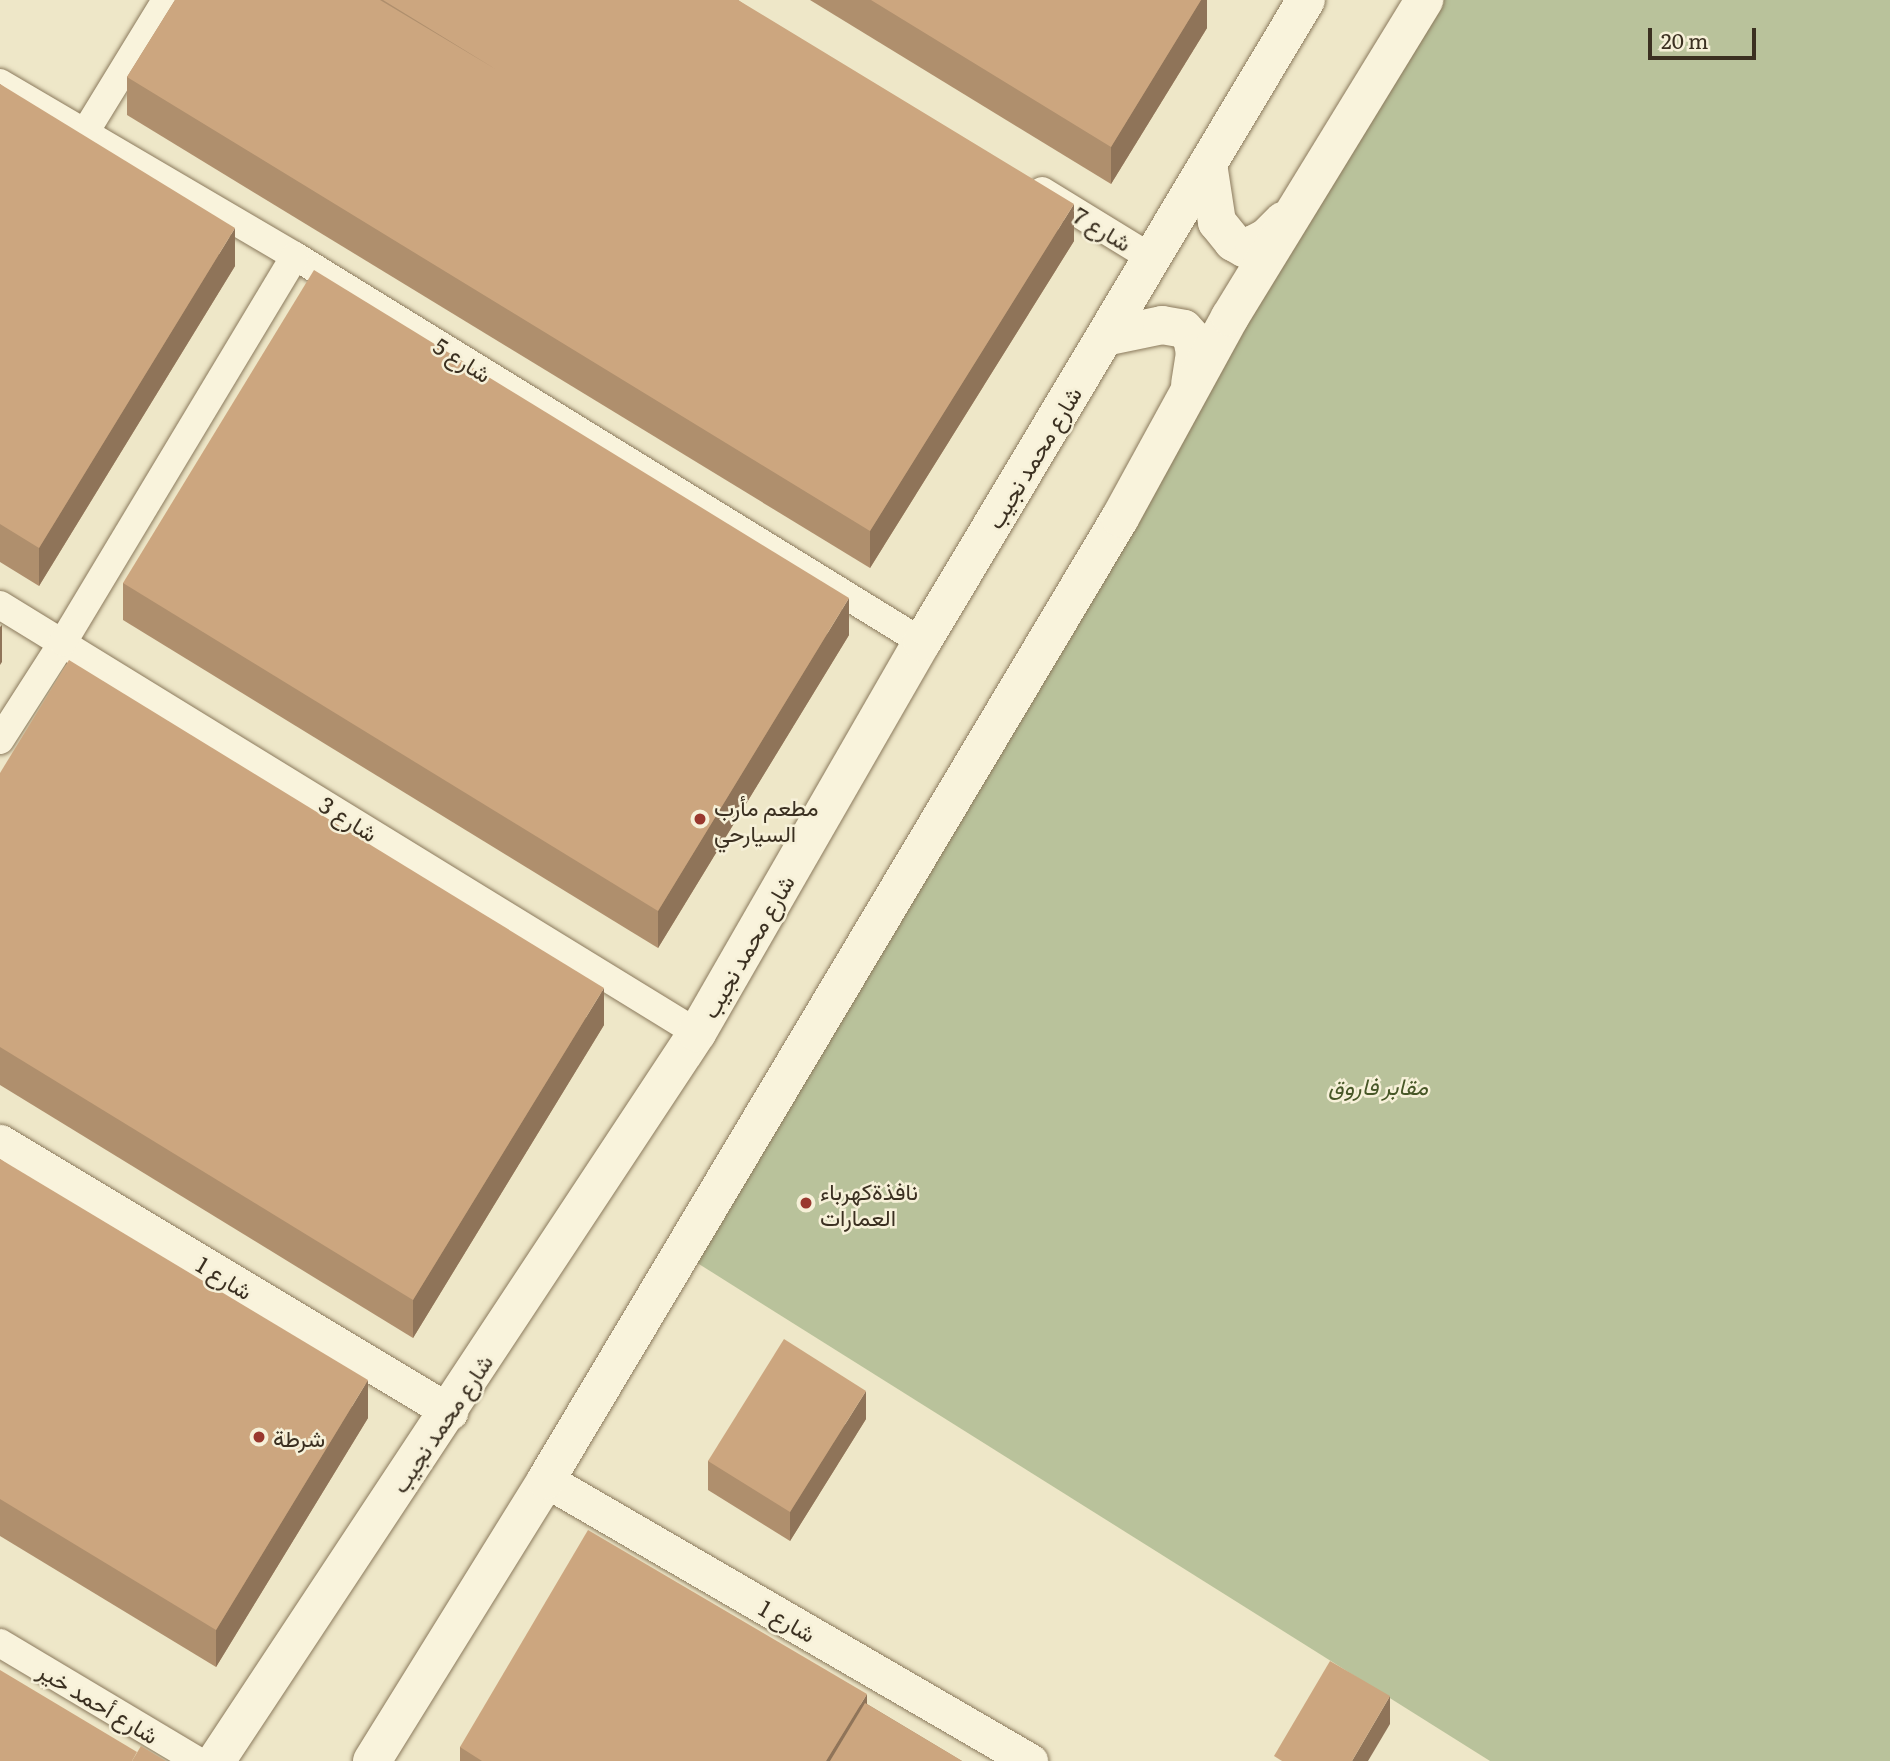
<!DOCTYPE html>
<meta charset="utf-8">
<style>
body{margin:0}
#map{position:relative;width:1890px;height:1761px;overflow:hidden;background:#eee7c8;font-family:Literata,Vazirmatn,serif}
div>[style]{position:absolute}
.cemetery>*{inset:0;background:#b9c29b}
.roads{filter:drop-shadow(0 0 2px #8b7a5d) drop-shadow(0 0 2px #8b7a5d)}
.minor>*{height:28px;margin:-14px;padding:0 14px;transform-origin:14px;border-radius:14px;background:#f9f3dc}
.tertiary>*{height:35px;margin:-17.5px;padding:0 17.5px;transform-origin:17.5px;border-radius:17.5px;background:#f9f3dc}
.secondary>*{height:38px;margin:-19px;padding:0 19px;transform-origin:19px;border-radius:19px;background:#f9f3dc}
.wall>*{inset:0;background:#af8f6d}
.shaded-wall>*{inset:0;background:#8f7459}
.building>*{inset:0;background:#cca67f}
.dots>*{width:19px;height:19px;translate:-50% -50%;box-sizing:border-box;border:4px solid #f6f0d8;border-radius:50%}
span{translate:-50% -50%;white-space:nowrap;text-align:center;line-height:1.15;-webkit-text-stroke:5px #f6f0d8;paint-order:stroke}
.street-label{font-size:23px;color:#3b3021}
.poi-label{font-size:23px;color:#3b3021}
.left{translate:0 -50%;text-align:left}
.park-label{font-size:23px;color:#475727;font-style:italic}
.scale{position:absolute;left:1648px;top:28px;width:108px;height:32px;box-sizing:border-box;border:4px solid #3b3021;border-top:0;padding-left:9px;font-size:21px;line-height:24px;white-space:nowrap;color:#3b3021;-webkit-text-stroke:5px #f6f0d8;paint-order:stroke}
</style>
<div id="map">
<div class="cemetery">
<div style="clip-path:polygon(1425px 0,1890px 0,1890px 1761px,1490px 1761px,683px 1254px)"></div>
</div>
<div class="roads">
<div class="minor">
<div style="left:0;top:83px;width:342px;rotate:30.4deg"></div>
<div style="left:295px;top:256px;width:736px;rotate:31.62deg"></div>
<div style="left:84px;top:134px;width:157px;rotate:-58.5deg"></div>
<div style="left:1042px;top:191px;width:130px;rotate:31.5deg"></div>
<div style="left:0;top:605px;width:818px;rotate:31.55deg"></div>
<div style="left:0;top:740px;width:117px;rotate:-57.3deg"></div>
<div style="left:63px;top:642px;width:450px;rotate:-59deg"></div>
<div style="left:0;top:1643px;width:230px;rotate:30.8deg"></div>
</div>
<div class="tertiary">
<div style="left:0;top:1142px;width:525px;rotate:30.96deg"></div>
<div style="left:546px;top:1480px;width:560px;rotate:30.14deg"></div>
</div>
<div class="secondary">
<div style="left:1208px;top:164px;width:59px;rotate:81.2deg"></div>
<div style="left:1217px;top:222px;width:26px;rotate:51deg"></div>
<div style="left:1233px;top:242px;width:13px;rotate:29deg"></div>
<div style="left:1244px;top:248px;width:11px;rotate:-22deg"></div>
<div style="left:1254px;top:244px;width:15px;rotate:-28deg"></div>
<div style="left:1267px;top:237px;width:23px;rotate:-45deg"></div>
<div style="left:1105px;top:337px;width:58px;rotate:-11.9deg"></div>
<div style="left:1162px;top:325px;width:22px;rotate:10deg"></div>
<div style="left:1184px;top:329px;width:12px;rotate:48deg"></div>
<div style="left:1192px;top:338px;width:15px;rotate:79deg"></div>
<div style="left:1195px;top:353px;width:31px;rotate:99deg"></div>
<div style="left:216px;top:1761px;width:873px;rotate:-56.55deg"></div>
<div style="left:697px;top:1033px;width:451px;rotate:-60.1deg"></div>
<div style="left:922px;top:642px;width:748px;rotate:-59.12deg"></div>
<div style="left:372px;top:1761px;width:331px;rotate:-58.2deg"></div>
<div style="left:546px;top:1480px;width:1120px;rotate:-59.18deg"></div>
<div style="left:1120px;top:518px;width:229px;rotate:-61.3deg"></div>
<div style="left:1230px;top:317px;width:372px;rotate:-58.5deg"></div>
</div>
</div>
<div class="wall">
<div style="clip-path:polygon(175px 0,738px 0,1074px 241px,870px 568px,127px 115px,127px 77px)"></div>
<div style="clip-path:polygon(810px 0,1207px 0,1207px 28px,1111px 184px)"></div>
<div style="clip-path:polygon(0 84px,235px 266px,39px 586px,0 562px)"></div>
<div style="clip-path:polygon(123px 583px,849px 635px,658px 948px,123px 620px)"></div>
<div style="clip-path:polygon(0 773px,604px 1025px,413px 1338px,0 1085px)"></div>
<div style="clip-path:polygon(0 1159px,368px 1418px,216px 1667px,0 1536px)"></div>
<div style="clip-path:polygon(866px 1419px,790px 1541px,708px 1490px,708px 1461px)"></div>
<div style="clip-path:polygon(867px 1704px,962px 1761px,460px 1761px,460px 1747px)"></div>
</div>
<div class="shaded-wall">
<div style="clip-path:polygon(1201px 0,1207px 0,1207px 28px,1111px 184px,1111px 147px)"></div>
<div style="clip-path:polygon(1074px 204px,1074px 241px,870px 568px,870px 531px)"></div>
<div style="clip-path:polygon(235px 228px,235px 266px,39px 586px,39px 548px)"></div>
<div style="clip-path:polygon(849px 598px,849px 635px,658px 948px,658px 911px)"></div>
<div style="clip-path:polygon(2px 625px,2px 662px,0 665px,0 627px)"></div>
<div style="clip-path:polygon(604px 988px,604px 1025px,413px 1338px,413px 1300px)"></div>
<div style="clip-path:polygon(368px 1380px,368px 1418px,216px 1667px,216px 1630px)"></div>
<div style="clip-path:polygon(866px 1391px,866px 1419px,790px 1541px,790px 1512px)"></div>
<div style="clip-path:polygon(867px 1694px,867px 1723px,843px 1761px,826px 1761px)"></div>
<div style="clip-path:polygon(1390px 1696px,1390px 1724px,1368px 1761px,1352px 1761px)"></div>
</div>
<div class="building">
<div style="clip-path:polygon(175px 0,380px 0,497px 70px,383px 0,738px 0,1074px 204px,870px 531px,127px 77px)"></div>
<div style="clip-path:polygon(871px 0,1201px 0,1111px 147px)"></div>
<div style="clip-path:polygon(0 84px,235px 228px,39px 548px,0 524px)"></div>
<div style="clip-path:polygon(314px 270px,849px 598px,658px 911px,123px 583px)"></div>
<div style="clip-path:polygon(69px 660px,604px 988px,413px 1300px,0 1047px,0 773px)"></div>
<div style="clip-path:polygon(0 1159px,368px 1380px,216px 1630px,0 1499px)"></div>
<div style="clip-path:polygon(784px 1339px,866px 1391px,790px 1512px,708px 1461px)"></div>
<div style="clip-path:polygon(588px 1530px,867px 1694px,826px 1761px,482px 1761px,460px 1747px)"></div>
<div style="clip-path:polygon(1330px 1661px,1390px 1696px,1352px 1761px,1282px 1761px,1274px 1756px)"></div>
<div style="clip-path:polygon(0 1670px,137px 1752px,132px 1761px,0 1761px)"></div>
<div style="clip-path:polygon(865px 1703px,962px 1761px,830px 1761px)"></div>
<div style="clip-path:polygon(141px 1746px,166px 1761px,132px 1761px)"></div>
</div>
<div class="dots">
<div style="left:700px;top:819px;background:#99382e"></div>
<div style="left:806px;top:1203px;background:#99382e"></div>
<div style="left:259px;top:1437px;background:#99382e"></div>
</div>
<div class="street-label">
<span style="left:1103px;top:228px;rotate:31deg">شارع 7</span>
<span style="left:463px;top:359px;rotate:32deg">شارع 5</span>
<span style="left:1033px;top:457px;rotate:-59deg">شارع محمد نجيب</span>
<span style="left:349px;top:818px;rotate:32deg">شارع 3</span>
<span style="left:747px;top:946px;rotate:-60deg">شارع محمد نجيب</span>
<span style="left:225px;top:1277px;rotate:31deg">شارع 1</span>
<span style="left:441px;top:1423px;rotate:-56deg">شارع محمد نجيب</span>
<span style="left:788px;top:1620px;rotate:30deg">شارع 1</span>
<span style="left:99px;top:1702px;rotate:31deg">شارع أحمد خير</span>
</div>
<div class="poi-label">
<span class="left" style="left:714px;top:819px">مطعم مأرب<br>السيارحي</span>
<span class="left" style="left:820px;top:1203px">نافذةكهرباء<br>العمارات</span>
<span class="left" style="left:273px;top:1437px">شرطة</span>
</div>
<div class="park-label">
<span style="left:1378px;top:1085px">مقابر فاروق</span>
</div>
<div class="scale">20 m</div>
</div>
